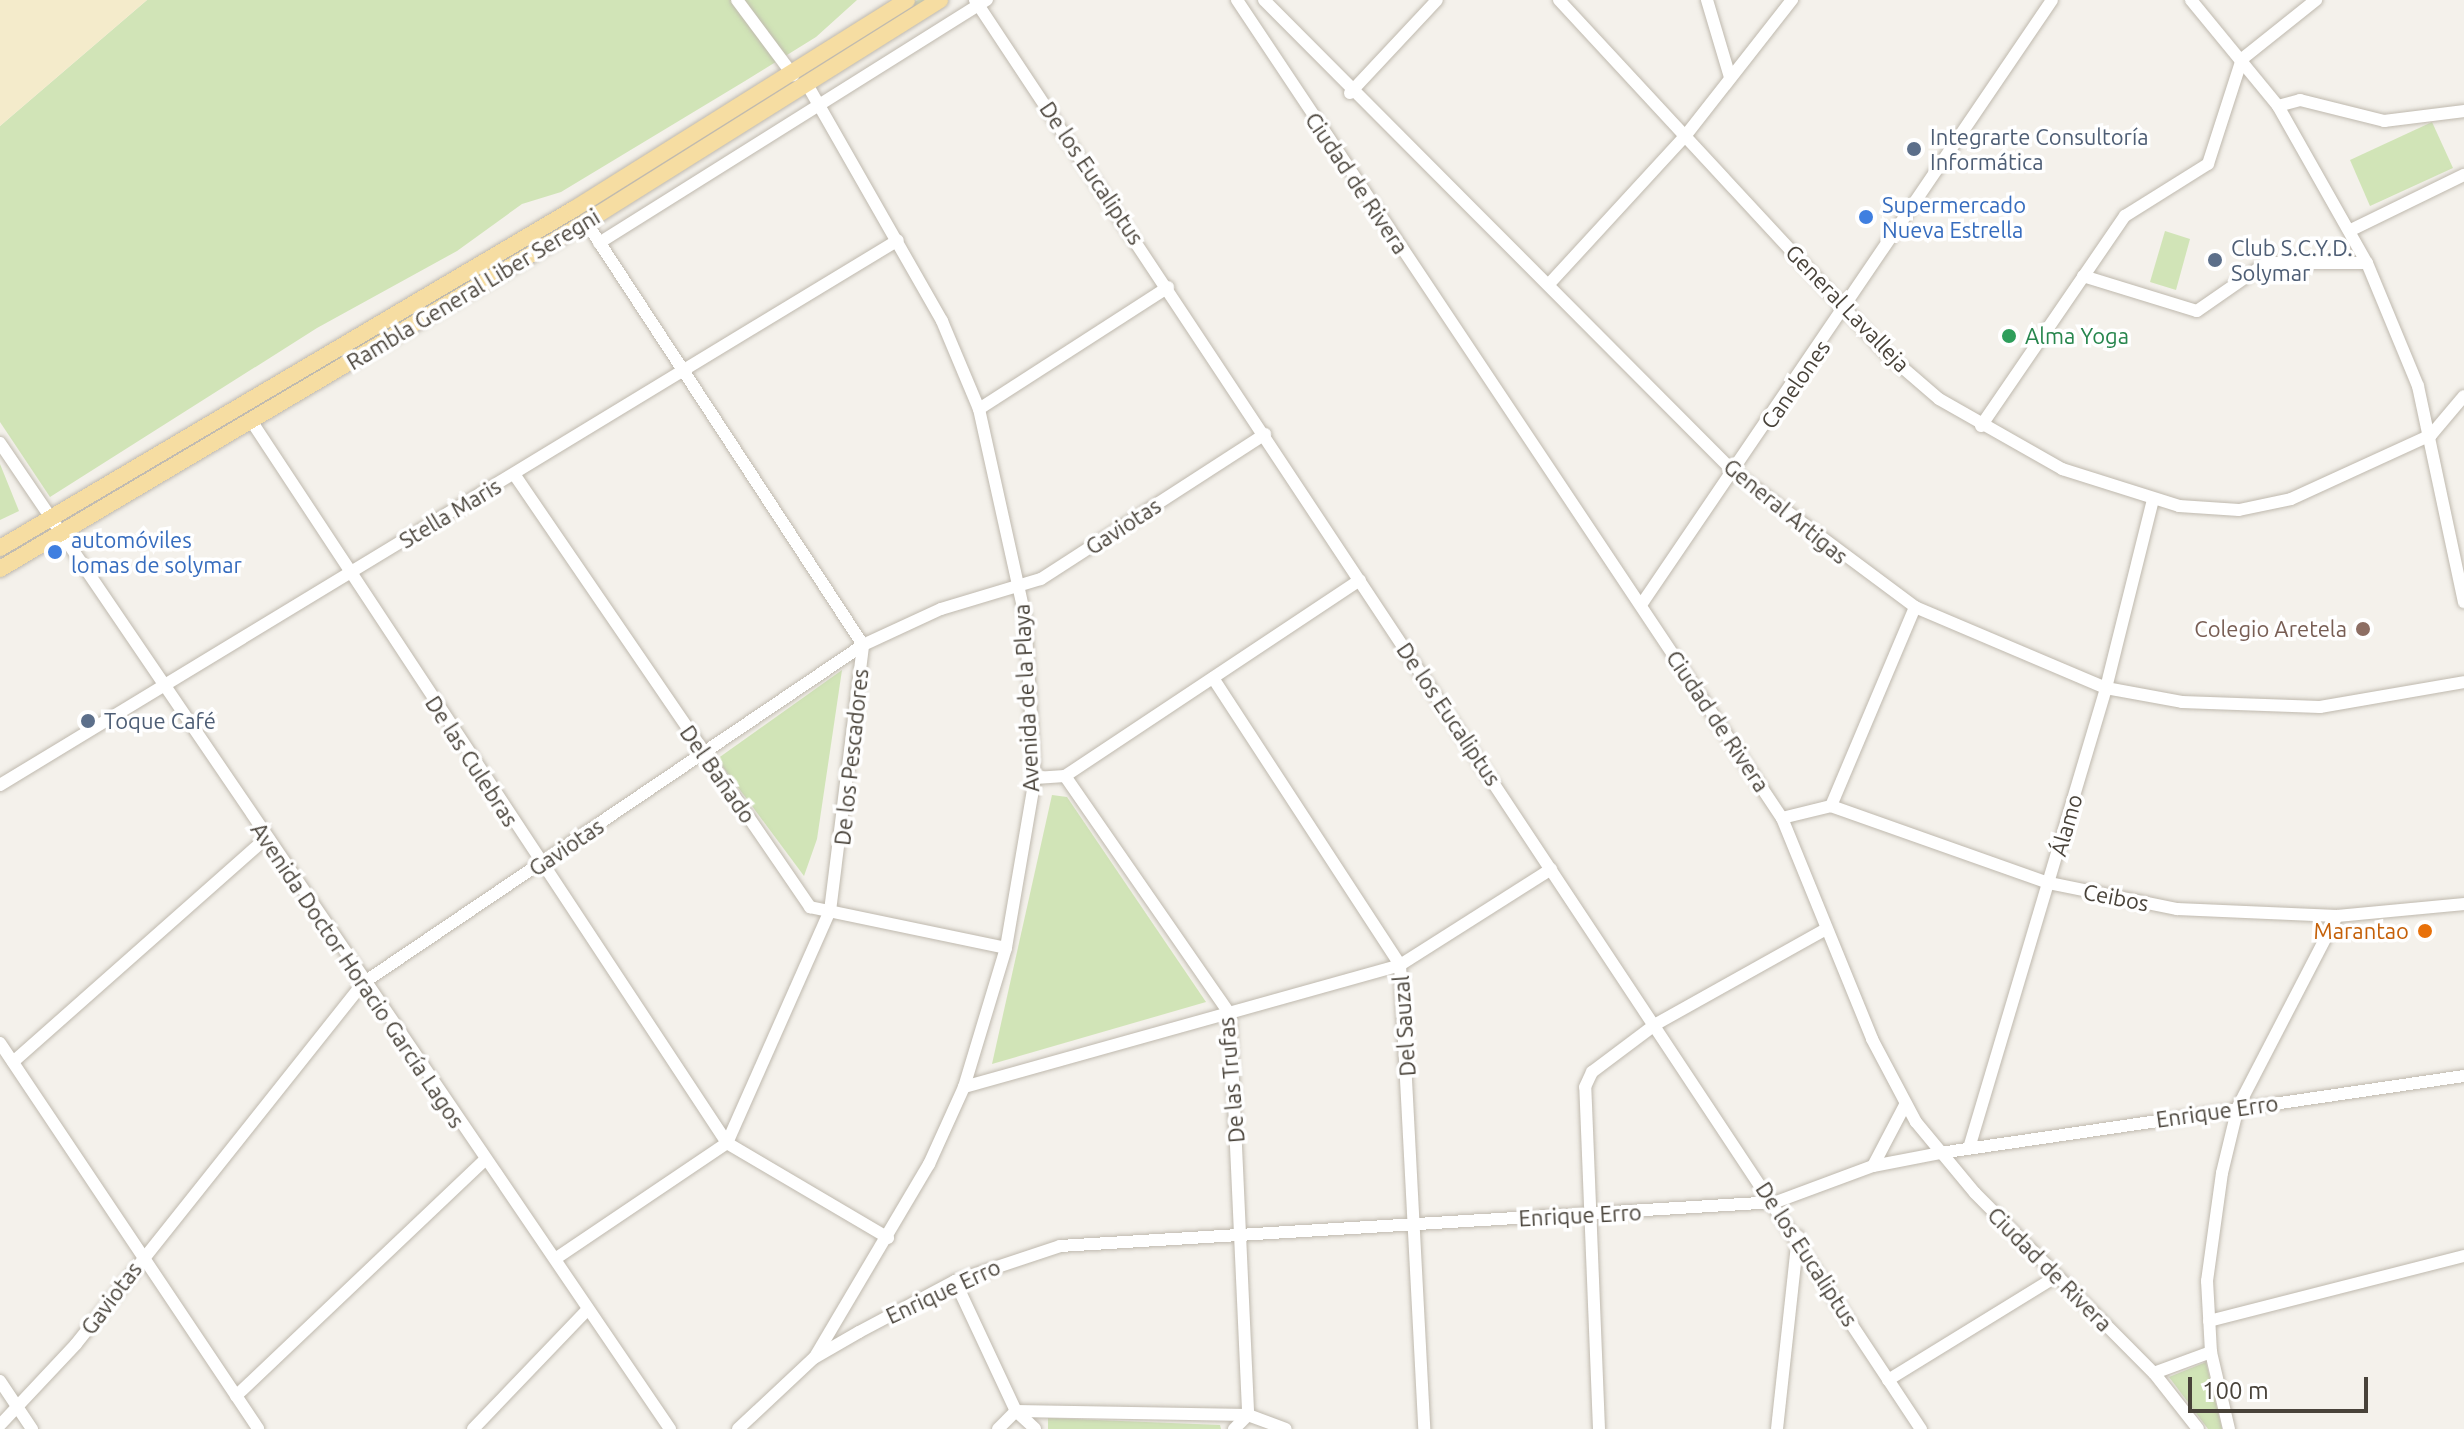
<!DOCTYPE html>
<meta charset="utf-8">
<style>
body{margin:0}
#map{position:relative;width:2464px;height:1429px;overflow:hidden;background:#f4f1eb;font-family:Ubuntu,sans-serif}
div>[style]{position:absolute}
.green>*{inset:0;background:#d1e4b7}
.sand>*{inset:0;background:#f4ebcb}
.roads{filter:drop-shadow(0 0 2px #bfb9ae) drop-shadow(0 0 2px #bfb9ae)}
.minor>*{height:12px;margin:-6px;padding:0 6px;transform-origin:6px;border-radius:6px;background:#fff}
.major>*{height:16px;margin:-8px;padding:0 8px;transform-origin:8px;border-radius:8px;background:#f6dda2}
.dots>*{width:22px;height:22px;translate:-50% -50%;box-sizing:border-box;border:4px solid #fff;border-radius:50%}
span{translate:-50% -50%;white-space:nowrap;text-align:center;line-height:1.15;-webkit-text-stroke:7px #fff;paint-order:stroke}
.service-label{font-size:22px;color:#4e5e75}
.left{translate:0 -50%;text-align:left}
.street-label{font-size:22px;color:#484239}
.shop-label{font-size:22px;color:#366cbe}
.leisure-label{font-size:22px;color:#27864d}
.education-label{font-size:22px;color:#785e54}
.right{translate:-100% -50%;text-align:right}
.food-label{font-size:22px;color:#c56008}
.scale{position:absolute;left:2188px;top:1377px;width:180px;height:36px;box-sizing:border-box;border:4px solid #484239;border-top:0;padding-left:10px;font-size:24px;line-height:28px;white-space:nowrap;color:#484239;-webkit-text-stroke:6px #fff;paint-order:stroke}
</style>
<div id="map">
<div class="green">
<div style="clip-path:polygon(147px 0,857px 0,816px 37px,745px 81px,561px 192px,522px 204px,457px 251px,317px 328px,50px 497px,0 422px,0 126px)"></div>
<div style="clip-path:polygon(918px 0,929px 0,582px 217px,148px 474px)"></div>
<div style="clip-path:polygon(2432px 122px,2453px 168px,2370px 206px,2350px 160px)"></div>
<div style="clip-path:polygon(2165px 231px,2190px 239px,2176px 290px,2150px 282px)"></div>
<div style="clip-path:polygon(0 464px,19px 511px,0 520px)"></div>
<div style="clip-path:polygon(842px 670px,817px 839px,804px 876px,717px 759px)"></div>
<div style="clip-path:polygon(1052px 795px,1067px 797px,1206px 1002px,992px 1064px)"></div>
<div style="clip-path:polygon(2206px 1362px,2222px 1429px,2208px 1429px,2169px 1377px)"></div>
<div style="clip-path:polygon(1048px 1418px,1220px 1425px,1221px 1429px,1048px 1429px)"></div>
</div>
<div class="sand">
<div style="clip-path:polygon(0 0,147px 0,0 126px)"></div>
</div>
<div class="roads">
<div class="minor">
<div style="left:737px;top:0;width:94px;rotate:53.3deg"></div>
<div style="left:975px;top:0;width:1714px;rotate:56.5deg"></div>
<div style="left:1237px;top:0;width:983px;rotate:56.33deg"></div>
<div style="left:1782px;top:818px;width:239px;rotate:67.8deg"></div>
<div style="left:1872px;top:1039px;width:94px;rotate:62.1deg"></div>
<div style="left:1916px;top:1122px;width:92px;rotate:50.3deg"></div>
<div style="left:1975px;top:1193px;width:254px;rotate:45.2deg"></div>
<div style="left:2154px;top:1373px;width:71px;rotate:51.8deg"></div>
<div style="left:1264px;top:0;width:666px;rotate:45.12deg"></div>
<div style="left:1734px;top:472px;width:226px;rotate:36.7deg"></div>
<div style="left:1915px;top:607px;width:207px;rotate:23deg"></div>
<div style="left:2106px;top:688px;width:77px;rotate:10.4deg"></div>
<div style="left:2182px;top:702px;width:138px;rotate:2.1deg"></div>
<div style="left:2320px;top:707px;width:146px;rotate:-9.8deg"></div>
<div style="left:1559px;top:0;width:484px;rotate:47.2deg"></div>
<div style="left:1888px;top:355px;width:67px;rotate:40.8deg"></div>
<div style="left:1939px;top:399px;width:142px;rotate:29.6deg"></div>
<div style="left:2062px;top:469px;width:123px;rotate:17.5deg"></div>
<div style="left:2179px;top:506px;width:60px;rotate:3.8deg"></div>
<div style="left:2239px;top:510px;width:53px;rotate:-11.9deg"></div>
<div style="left:2291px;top:499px;width:154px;rotate:-24.6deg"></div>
<div style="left:2431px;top:435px;width:51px;rotate:-49.8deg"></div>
<div style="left:1707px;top:0;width:80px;rotate:73.4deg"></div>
<div style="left:2191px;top:0;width:137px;rotate:50.6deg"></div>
<div style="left:2278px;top:106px;width:180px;rotate:60.5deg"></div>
<div style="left:2367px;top:263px;width:133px;rotate:67.5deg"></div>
<div style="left:2418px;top:386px;width:221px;rotate:78deg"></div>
<div style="left:808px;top:86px;width:271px;rotate:60.3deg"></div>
<div style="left:942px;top:321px;width:95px;rotate:67.2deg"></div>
<div style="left:979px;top:409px;width:212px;rotate:77.5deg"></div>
<div style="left:1025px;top:616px;width:162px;rotate:86.5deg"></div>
<div style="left:1035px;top:778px;width:172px;rotate:99.7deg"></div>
<div style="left:1006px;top:948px;width:145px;rotate:106.8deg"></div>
<div style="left:964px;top:1087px;width:85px;rotate:114.4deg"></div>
<div style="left:929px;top:1164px;width:222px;rotate:120.6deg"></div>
<div style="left:1350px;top:93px;width:127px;rotate:-46.9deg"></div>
<div style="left:2278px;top:106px;width:23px;rotate:-15deg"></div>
<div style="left:2300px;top:100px;width:87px;rotate:14deg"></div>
<div style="left:2384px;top:121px;width:81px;rotate:-7.1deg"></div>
<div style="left:2351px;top:230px;width:126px;rotate:-26deg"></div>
<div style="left:599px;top:243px;width:458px;rotate:-32.1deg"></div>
<div style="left:2083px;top:276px;width:119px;rotate:17.1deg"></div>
<div style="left:2197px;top:311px;width:84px;rotate:-34.8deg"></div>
<div style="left:2266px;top:263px;width:101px"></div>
<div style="left:1550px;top:283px;width:201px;rotate:-47.4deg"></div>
<div style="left:1686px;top:135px;width:172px;rotate:-51.9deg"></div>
<div style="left:979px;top:409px;width:225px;rotate:-32.8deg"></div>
<div style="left:252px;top:422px;width:863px;rotate:56.62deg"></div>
<div style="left:727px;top:1143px;width:187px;rotate:30.5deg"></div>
<div style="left:1981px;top:426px;width:255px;rotate:-55.6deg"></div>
<div style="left:2125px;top:216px;width:98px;rotate:-32.1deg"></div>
<div style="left:2208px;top:164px;width:110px;rotate:-72.1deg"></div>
<div style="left:2242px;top:59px;width:95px;rotate:-38.6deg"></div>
<div style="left:0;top:443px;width:1192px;rotate:55.8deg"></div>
<div style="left:514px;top:474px;width:525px;rotate:55.64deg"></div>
<div style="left:810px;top:907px;width:200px;rotate:11.8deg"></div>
<div style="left:1641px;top:605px;width:731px;rotate:-55.81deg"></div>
<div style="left:1213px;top:678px;width:343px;rotate:56.9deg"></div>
<div style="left:1400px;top:965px;width:465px;rotate:87deg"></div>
<div style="left:1065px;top:776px;width:290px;rotate:55.3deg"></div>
<div style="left:1230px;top:1014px;width:401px;rotate:87.4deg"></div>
<div style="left:1248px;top:1415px;width:20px;rotate:135deg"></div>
<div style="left:1035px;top:778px;width:30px;rotate:-4deg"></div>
<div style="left:1065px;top:776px;width:354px;rotate:-33.6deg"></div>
<div style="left:0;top:785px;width:1050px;rotate:-31.25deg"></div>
<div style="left:1831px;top:806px;width:216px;rotate:-67.1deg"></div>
<div style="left:1782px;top:818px;width:50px;rotate:-13.8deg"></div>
<div style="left:1831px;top:806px;width:231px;rotate:19.5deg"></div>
<div style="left:2049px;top:883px;width:131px;rotate:11.5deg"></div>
<div style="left:2177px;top:909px;width:160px;rotate:2.5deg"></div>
<div style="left:2337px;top:916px;width:128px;rotate:-5.4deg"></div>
<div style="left:0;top:1043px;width:464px;rotate:56.2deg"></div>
<div style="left:13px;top:1062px;width:337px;rotate:-41.5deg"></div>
<div style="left:964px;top:1087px;width:453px;rotate:-15.6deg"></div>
<div style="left:1400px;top:965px;width:179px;rotate:-32.4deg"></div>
<div style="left:1969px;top:1148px;width:480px;rotate:-73.4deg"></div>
<div style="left:2106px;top:688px;width:195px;rotate:-76deg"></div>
<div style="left:1873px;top:1166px;width:69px;rotate:-62.3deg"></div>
<div style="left:555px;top:1259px;width:207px;rotate:-34deg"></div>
<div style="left:727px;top:1143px;width:254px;rotate:-66.1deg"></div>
<div style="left:830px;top:911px;width:268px;rotate:-82.9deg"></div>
<div style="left:863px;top:645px;width:506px;rotate:-123.22deg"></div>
<div style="left:955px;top:1281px;width:144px;rotate:64.9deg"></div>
<div style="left:1016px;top:1411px;width:26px;rotate:43deg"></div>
<div style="left:2209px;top:1321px;width:263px;rotate:-14.3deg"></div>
<div style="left:2154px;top:1373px;width:61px;rotate:-20.2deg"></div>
<div style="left:1888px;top:1380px;width:198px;rotate:-31.6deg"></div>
<div style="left:0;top:1381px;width:58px;rotate:56.3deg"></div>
<div style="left:236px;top:1396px;width:343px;rotate:-43.5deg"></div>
<div style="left:0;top:1425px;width:111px;rotate:-46.8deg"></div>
<div style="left:76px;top:1344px;width:461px;rotate:-51.5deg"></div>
<div style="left:363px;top:983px;width:604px;rotate:-34.06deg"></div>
<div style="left:863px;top:645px;width:86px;rotate:-24.8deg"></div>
<div style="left:941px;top:609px;width:104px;rotate:-16.7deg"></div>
<div style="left:1041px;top:579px;width:267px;rotate:-32.9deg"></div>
<div style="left:473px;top:1429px;width:166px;rotate:-46.2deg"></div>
<div style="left:738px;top:1429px;width:104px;rotate:-43.1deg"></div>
<div style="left:814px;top:1358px;width:52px;rotate:-30deg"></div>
<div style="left:859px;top:1332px;width:109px;rotate:-28deg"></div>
<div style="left:955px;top:1281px;width:111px;rotate:-18.4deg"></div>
<div style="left:1060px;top:1246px;width:717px;rotate:-3.52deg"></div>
<div style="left:1776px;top:1202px;width:103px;rotate:-20.4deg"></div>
<div style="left:1873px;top:1166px;width:68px;rotate:-11deg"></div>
<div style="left:1940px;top:1153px;width:530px;rotate:-8.36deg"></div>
<div style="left:998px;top:1429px;width:25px;rotate:-45deg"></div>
<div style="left:1016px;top:1411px;width:232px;rotate:1deg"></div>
<div style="left:1248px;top:1415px;width:40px;rotate:20.2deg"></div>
<div style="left:1599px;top:1429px;width:342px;rotate:-92.3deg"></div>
<div style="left:1585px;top:1087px;width:17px;rotate:-65deg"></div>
<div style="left:1592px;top:1072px;width:80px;rotate:-36.9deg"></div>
<div style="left:1656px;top:1024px;width:195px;rotate:-29.2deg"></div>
<div style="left:1777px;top:1429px;width:194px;rotate:-83.8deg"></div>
<div style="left:2229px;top:1429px;width:79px;rotate:-103.2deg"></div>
<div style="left:2211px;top:1352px;width:71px;rotate:-93.2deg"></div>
<div style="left:2207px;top:1281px;width:109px;rotate:-82.1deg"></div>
<div style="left:2222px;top:1173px;width:68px;rotate:-76.4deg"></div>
<div style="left:2238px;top:1107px;width:215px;rotate:-62.6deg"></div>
</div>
<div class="major">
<div style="left:0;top:548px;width:667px;rotate:-30.57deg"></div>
<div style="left:574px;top:209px;width:393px;rotate:-32.1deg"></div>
<div style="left:0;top:569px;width:681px;rotate:-30.63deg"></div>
<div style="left:586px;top:222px;width:418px;rotate:-32.1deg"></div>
</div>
</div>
<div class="dots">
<div style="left:1914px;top:149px;background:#5c6f8a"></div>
<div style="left:1866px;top:217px;background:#3f7fe0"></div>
<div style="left:2215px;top:260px;background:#5c6f8a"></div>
<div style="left:2009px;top:336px;background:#2e9e5b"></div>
<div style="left:55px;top:552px;background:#3f7fe0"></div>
<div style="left:2363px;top:629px;background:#8d6e63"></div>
<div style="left:88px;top:721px;background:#5c6f8a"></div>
<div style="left:2425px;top:931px;background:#e8710a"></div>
</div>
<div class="service-label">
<span class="left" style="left:1930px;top:149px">Integrarte Consultoría<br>Informática</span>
<span class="left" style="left:2231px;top:260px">Club S.C.Y.D.<br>Solymar</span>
<span class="left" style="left:104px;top:721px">Toque Café</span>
</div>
<div class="street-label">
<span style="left:1092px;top:173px;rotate:56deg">De los Eucaliptus</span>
<span style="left:1357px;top:183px;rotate:56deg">Ciudad de Rivera</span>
<span style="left:473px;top:289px;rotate:-31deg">Rambla General Liber Seregni</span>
<span style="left:1848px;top:308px;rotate:46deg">General Lavalleja</span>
<span style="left:1795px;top:384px;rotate:-55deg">Canelones</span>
<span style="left:1786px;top:511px;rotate:39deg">General Artigas</span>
<span style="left:450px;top:513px;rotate:-31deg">Stella Maris</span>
<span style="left:1123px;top:526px;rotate:-33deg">Gaviotas</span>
<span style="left:1026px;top:698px;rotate:-93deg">Avenida de la Playa</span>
<span style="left:1449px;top:714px;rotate:56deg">De los Eucaliptus</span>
<span style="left:1718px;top:721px;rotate:56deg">Ciudad de Rivera</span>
<span style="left:851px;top:757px;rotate:-84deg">De los Pescadores</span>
<span style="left:472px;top:761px;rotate:57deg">De las Culebras</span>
<span style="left:718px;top:774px;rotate:55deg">Del Bañado</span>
<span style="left:2066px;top:825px;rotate:-74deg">Álamo</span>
<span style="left:566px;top:847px;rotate:-34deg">Gaviotas</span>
<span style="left:2116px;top:897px;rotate:11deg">Ceibos</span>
<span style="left:358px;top:975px;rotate:56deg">Avenida Doctor Horacio García Lagos</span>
<span style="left:1404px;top:1026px;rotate:-94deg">Del Sauzal</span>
<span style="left:1231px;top:1080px;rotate:-95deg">De las Trufas</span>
<span style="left:2217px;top:1111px;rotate:-8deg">Enrique Erro</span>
<span style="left:1580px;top:1215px;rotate:-3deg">Enrique Erro</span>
<span style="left:1807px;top:1254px;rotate:57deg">De los Eucaliptus</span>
<span style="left:2050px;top:1269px;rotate:45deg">Ciudad de Rivera</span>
<span style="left:943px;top:1291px;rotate:-25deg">Enrique Erro</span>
<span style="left:111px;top:1298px;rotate:-53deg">Gaviotas</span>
</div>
<div class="shop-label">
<span class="left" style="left:1882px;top:217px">Supermercado<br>Nueva Estrella</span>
<span class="left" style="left:71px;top:552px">automóviles<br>lomas de solymar</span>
</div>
<div class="leisure-label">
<span class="left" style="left:2025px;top:336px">Alma Yoga</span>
</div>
<div class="education-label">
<span class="right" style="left:2347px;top:629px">Colegio Aretela</span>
</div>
<div class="food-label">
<span class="right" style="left:2409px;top:931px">Marantao</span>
</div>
<div class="scale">100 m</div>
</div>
